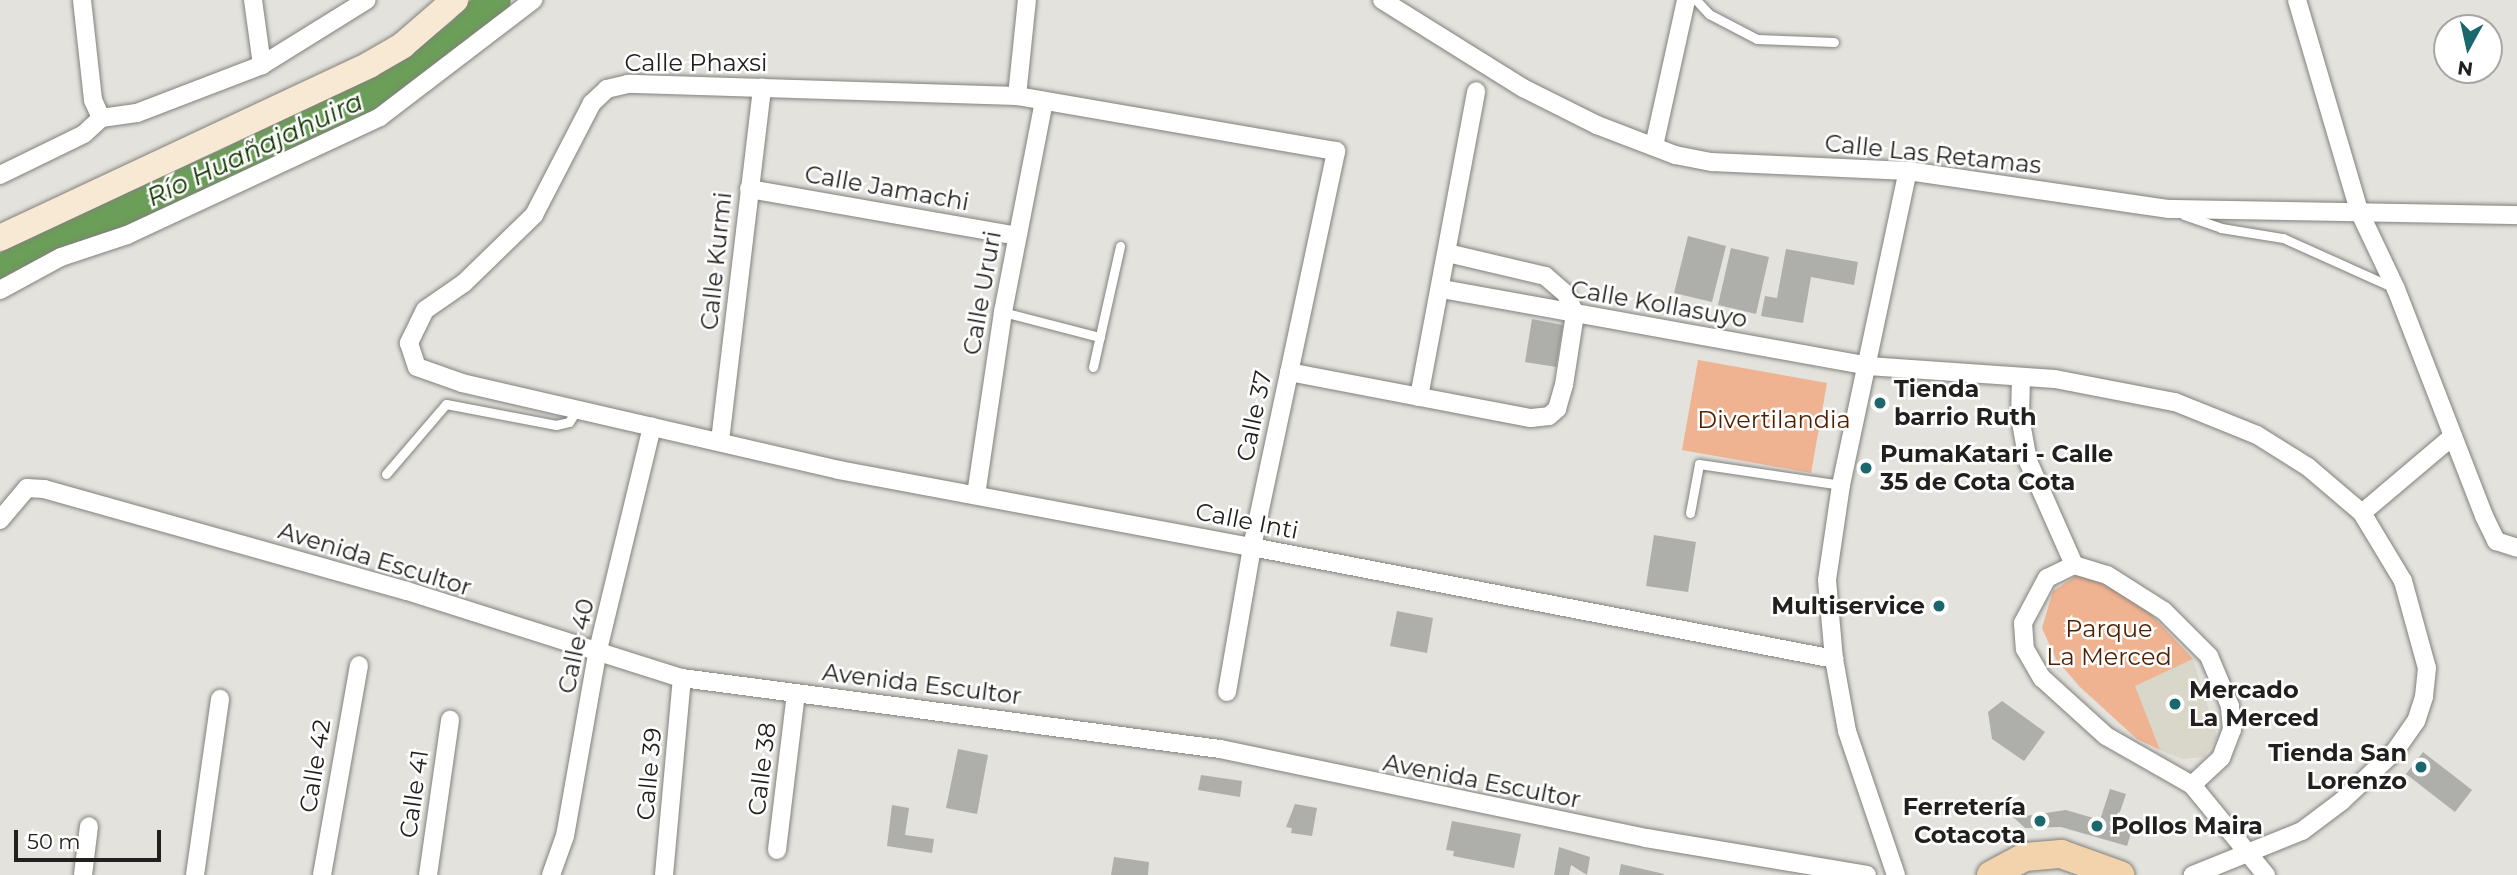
<!DOCTYPE html>
<meta charset="utf-8">
<style>
body{margin:0}
#map{position:relative;width:2517px;height:875px;overflow:hidden;background:#e3e2dd;font-family:Montserrat,sans-serif}
div>[style]{position:absolute}
.built>*{inset:0;background:#d9d6ca}
.green>*{inset:0;background:#efb392}
.river>*{height:35px;margin:-17.5px;padding:0 17.5px;transform-origin:17.5px;border-radius:17.5px;background:#6b9e58}
.building>*{inset:0;background:#aeafaa}
.roads{filter:drop-shadow(0 0 2px #82817c) drop-shadow(0 0 2px #82817c)}
.service>*{height:9px;margin:-4.5px;padding:0 4.5px;transform-origin:4.5px;border-radius:4.5px;background:#fff}
.minor>*{height:18px;margin:-9px;padding:0 9px;transform-origin:9px;border-radius:9px;background:#fff}
.secondary>*{height:26px;margin:-13px;padding:0 13px;transform-origin:13px;border-radius:13px;background:#f8e9d5}
.primary>*{height:28px;margin:-14px;padding:0 14px;transform-origin:14px;border-radius:14px;background:#f2d3ab}
.dots>*{width:19px;height:19px;translate:-50% -50%;box-sizing:border-box;border:4px solid #fff;border-radius:50%}
span{translate:-50% -50%;white-space:nowrap;text-align:center;line-height:1.15;-webkit-text-stroke:5px #fff;paint-order:stroke}
.street-label{font-size:24px;color:#21201e}
.poi-label{font-size:24px;color:#21201e;font-weight:700}
.left{translate:0 -50%;text-align:left}
.right{translate:-100% -50%;text-align:right}
.park-label{font-size:24px;color:#511f00}
.water-label{font-size:26px;color:#123401;font-style:italic}
.north{position:absolute;left:2433px;top:14px;width:70px;height:70px;box-sizing:border-box;background:#fff;border:2px solid #a6a6a5;border-radius:50%;rotate:188deg;font-size:19px;font-weight:700;line-height:28px;text-align:center;color:#21201e}
.north::after{content:'';display:block;margin:auto;width:24px;height:32px;background:#1a676e;clip-path:polygon(50% 0,100% 100%,50% 72%,0 100%)}
.scale{position:absolute;left:14px;top:830px;width:147px;height:32px;box-sizing:border-box;border:4px solid #21201e;border-top:0;padding-left:9px;font-size:21px;line-height:24px;white-space:nowrap;color:#21201e;-webkit-text-stroke:5px #fff;paint-order:stroke}
</style>
<div id="map">
<div class="built">
<div style="clip-path:polygon(2193px 659px,2217px 737px,2204px 757px,2182px 759px,2160px 750px,2134px 686px)"></div>
</div>
<div class="green">
<div style="clip-path:polygon(1698px 360px,1827px 383px,1811px 473px,1682px 450px)"></div>
<div style="clip-path:polygon(2096px 575px,2133px 595px,2193px 659px,2135px 686px,2160px 750px,2137px 739px,2080px 687px,2056px 659px,2042px 628px,2053px 591px,2076px 576px)"></div>
</div>
<div class="river">
<div style="left:0;top:273px;width:30px;rotate:-34deg"></div>
<div style="left:25px;top:256px;width:218px;rotate:-24.1deg"></div>
<div style="left:224px;top:167px;width:198px;rotate:-26deg"></div>
<div style="left:402px;top:80px;width:76px;rotate:-37deg"></div>
<div style="left:463px;top:34px;width:45px;rotate:-48.6deg"></div>
</div>
<div class="building">
<div style="clip-path:polygon(1688px 236px,1726px 246px,1712px 302px,1674px 293px)"></div>
<div style="clip-path:polygon(1731px 248px,1769px 257px,1756px 314px,1718px 305px)"></div>
<div style="clip-path:polygon(1786px 249px,1858px 262px,1854px 285px,1811px 277px,1803px 323px,1761px 316px,1765px 296px,1777px 298px)"></div>
<div style="clip-path:polygon(1532px 319px,1563px 325px,1556px 367px,1525px 362px)"></div>
<div style="clip-path:polygon(1654px 535px,1696px 542px,1688px 592px,1646px 586px)"></div>
<div style="clip-path:polygon(1397px 611px,1433px 618px,1427px 653px,1390px 646px)"></div>
<div style="clip-path:polygon(2002px 701px,2045px 732px,2024px 761px,1992px 739px,1988px 712px)"></div>
<div style="clip-path:polygon(958px 749px,988px 755px,977px 814px,946px 808px)"></div>
<div style="clip-path:polygon(2423px 752px,2472px 790px,2455px 812px,2406px 774px)"></div>
<div style="clip-path:polygon(1201px 775px,1242px 781px,1240px 797px,1198px 790px)"></div>
<div style="clip-path:polygon(2110px 789px,2126px 794px,2118px 818px,2134px 823px,2127px 846px,2061px 827px,2025px 828px,2011px 815px,2018px 808px,2026px 816px,2066px 810px,2100px 820px)"></div>
<div style="clip-path:polygon(1295px 804px,1317px 808px,1312px 836px,1291px 833px,1292px 828px,1286px 827px)"></div>
<div style="clip-path:polygon(892px 805px,909px 808px,905px 835px,934px 839px,932px 853px,887px 846px)"></div>
<div style="clip-path:polygon(1452px 821px,1521px 834px,1514px 868px,1453px 856px,1454px 851px,1446px 850px)"></div>
<div style="clip-path:polygon(1559px 847px,1590px 857px,1587px 875px,1571px 865px,1569px 875px,1554px 875px)"></div>
<div style="clip-path:polygon(1114px 857px,1149px 862px,1148px 875px,1111px 875px)"></div>
<div style="clip-path:polygon(1621px 864px,1664px 874px,1664px 875px,1619px 875px)"></div>
</div>
<div class="roads">
<div class="service">
<div style="left:1696px;top:0;width:19px;rotate:47deg"></div>
<div style="left:1709px;top:14px;width:54px;rotate:27.5deg"></div>
<div style="left:1757px;top:39px;width:77px;rotate:2.2deg"></div>
<div style="left:2184px;top:215px;width:39px;rotate:19deg"></div>
<div style="left:2221px;top:228px;width:63px;rotate:9.2deg"></div>
<div style="left:2283px;top:238px;width:122px;rotate:24.2deg"></div>
<div style="left:1003px;top:312px;width:100px;rotate:14.5deg"></div>
<div style="left:1093px;top:367px;width:124px;rotate:-77.4deg"></div>
<div style="left:386px;top:474px;width:92px;rotate:-49.4deg"></div>
<div style="left:446px;top:404px;width:112px;rotate:10.8deg"></div>
<div style="left:556px;top:425px;width:13px;rotate:-13deg"></div>
<div style="left:569px;top:422px;width:15px;rotate:-58deg"></div>
<div style="left:1690px;top:513px;width:50px;rotate:-79.6deg"></div>
<div style="left:1699px;top:464px;width:144px;rotate:8.4deg"></div>
</div>
<div class="minor">
<div style="left:82px;top:0;width:101px;rotate:83.7deg"></div>
<div style="left:93px;top:100px;width:20px;rotate:66deg"></div>
<div style="left:101px;top:118px;width:36px;rotate:-8deg"></div>
<div style="left:137px;top:113px;width:134px;rotate:-21deg"></div>
<div style="left:262px;top:65px;width:123px;rotate:-31.8deg"></div>
<div style="left:253px;top:0;width:66px;rotate:82.1deg"></div>
<div style="left:1382px;top:0;width:166px;rotate:32deg"></div>
<div style="left:1523px;top:88px;width:83px;rotate:26.6deg"></div>
<div style="left:1597px;top:125px;width:84px;rotate:21deg"></div>
<div style="left:1675px;top:155px;width:38px;rotate:11deg"></div>
<div style="left:1712px;top:162px;width:196px;rotate:2.6deg"></div>
<div style="left:1908px;top:171px;width:264px;rotate:8.3deg"></div>
<div style="left:2169px;top:209px;width:348px;rotate:1deg"></div>
<div style="left:2297px;top:0;width:220px;rotate:73.6deg"></div>
<div style="left:2359px;top:211px;width:86px;rotate:64.6deg"></div>
<div style="left:2396px;top:289px;width:243px;rotate:68.8deg"></div>
<div style="left:2484px;top:516px;width:28px;rotate:64deg"></div>
<div style="left:2496px;top:541px;width:22px;rotate:18deg"></div>
<div style="left:1017px;top:96px;width:97px;rotate:-84.1deg"></div>
<div style="left:1654px;top:146px;width:149px;rotate:-77.6deg"></div>
<div style="left:0;top:175px;width:93px;rotate:-26deg"></div>
<div style="left:84px;top:134px;width:23px;rotate:-43deg"></div>
<div style="left:749px;top:189px;width:272px;rotate:9.9deg"></div>
<div style="left:1442px;top:289px;width:433px;rotate:10.2deg"></div>
<div style="left:1868px;top:366px;width:187px;rotate:4deg"></div>
<div style="left:2055px;top:379px;width:122px;rotate:10.9deg"></div>
<div style="left:2175px;top:402px;width:88px;rotate:21.9deg"></div>
<div style="left:2257px;top:435px;width:60px;rotate:32.1deg"></div>
<div style="left:2308px;top:467px;width:71px;rotate:40.4deg"></div>
<div style="left:2362px;top:513px;width:79px;rotate:58.9deg"></div>
<div style="left:2403px;top:581px;width:90px;rotate:74.6deg"></div>
<div style="left:2427px;top:668px;width:29px;rotate:96deg"></div>
<div style="left:2424px;top:697px;width:25px;rotate:108deg"></div>
<div style="left:2416px;top:721px;width:37px;rotate:125deg"></div>
<div style="left:2395px;top:751px;width:73px;rotate:136.7deg"></div>
<div style="left:2342px;top:801px;width:50px;rotate:143.1deg"></div>
<div style="left:2302px;top:831px;width:118px;rotate:158deg"></div>
<div style="left:0;top:290px;width:69px;rotate:-28.4deg"></div>
<div style="left:61px;top:257px;width:70px;rotate:-18.4deg"></div>
<div style="left:127px;top:235px;width:279px;rotate:-25deg"></div>
<div style="left:380px;top:117px;width:193px;rotate:-37.4deg"></div>
<div style="left:1289px;top:372px;width:246px;rotate:10.8deg"></div>
<div style="left:1531px;top:418px;width:18px;rotate:-6deg"></div>
<div style="left:1549px;top:416px;width:11px;rotate:-41deg"></div>
<div style="left:1557px;top:409px;width:25px;rotate:-74deg"></div>
<div style="left:1564px;top:385px;width:72px;rotate:-81.2deg"></div>
<div style="left:1575px;top:314px;width:22px;rotate:-114deg"></div>
<div style="left:1566px;top:294px;width:28px;rotate:-139deg"></div>
<div style="left:1545px;top:276px;width:100px;rotate:-166.7deg"></div>
<div style="left:2021px;top:377px;width:40px;rotate:91.4deg"></div>
<div style="left:2020px;top:417px;width:45px;rotate:79.7deg"></div>
<div style="left:2028px;top:461px;width:114px;rotate:66.1deg"></div>
<div style="left:1419px;top:397px;width:311px;rotate:-79.4deg"></div>
<div style="left:720px;top:441px;width:356px;rotate:-83.2deg"></div>
<div style="left:976px;top:495px;width:185px;rotate:-81.6deg"></div>
<div style="left:1003px;top:312px;width:215px;rotate:-79deg"></div>
<div style="left:2362px;top:513px;width:119px;rotate:-40.2deg"></div>
<div style="left:0;top:520px;width:42px;rotate:-49.8deg"></div>
<div style="left:27px;top:488px;width:17px;rotate:3deg"></div>
<div style="left:44px;top:489px;width:377px;rotate:15.7deg"></div>
<div style="left:407px;top:591px;width:288px;rotate:17.6deg"></div>
<div style="left:682px;top:678px;width:543px;rotate:7.52deg"></div>
<div style="left:1220px;top:749px;width:435px;rotate:11.8deg"></div>
<div style="left:1646px;top:838px;width:224px;rotate:9.5deg"></div>
<div style="left:1227px;top:692px;width:147px;rotate:-80.2deg"></div>
<div style="left:1252px;top:547px;width:405px;rotate:-78deg"></div>
<div style="left:1336px;top:151px;width:324px;rotate:-170.2deg"></div>
<div style="left:1017px;top:96px;width:389px;rotate:-178.2deg"></div>
<div style="left:628px;top:84px;width:22px;rotate:167deg"></div>
<div style="left:607px;top:89px;width:21px;rotate:137deg"></div>
<div style="left:592px;top:103px;width:126px;rotate:117.4deg"></div>
<div style="left:534px;top:215px;width:98px;rotate:135.8deg"></div>
<div style="left:464px;top:283px;width:47px;rotate:145.3deg"></div>
<div style="left:425px;top:310px;width:37px;rotate:116deg"></div>
<div style="left:409px;top:343px;width:25px;rotate:72deg"></div>
<div style="left:417px;top:367px;width:48px;rotate:19.6deg"></div>
<div style="left:462px;top:383px;width:387px;rotate:13deg"></div>
<div style="left:839px;top:470px;width:420px;rotate:10.6deg"></div>
<div style="left:1252px;top:547px;width:593px;rotate:10.89deg"></div>
<div style="left:2192px;top:785px;width:40px;rotate:-43deg"></div>
<div style="left:2221px;top:758px;width:30px;rotate:-69deg"></div>
<div style="left:2232px;top:730px;width:24px;rotate:-95deg"></div>
<div style="left:2230px;top:706px;width:54px;rotate:-112.8deg"></div>
<div style="left:2209px;top:656px;width:64px;rotate:-135deg"></div>
<div style="left:2164px;top:611px;width:67px;rotate:-147.7deg"></div>
<div style="left:2107px;top:575px;width:34px;rotate:-163deg"></div>
<div style="left:2074px;top:565px;width:30px;rotate:154deg"></div>
<div style="left:2047px;top:578px;width:51px;rotate:118.1deg"></div>
<div style="left:2023px;top:623px;width:26px;rotate:86deg"></div>
<div style="left:2025px;top:649px;width:34px;rotate:60deg"></div>
<div style="left:2042px;top:678px;width:86px;rotate:42.2deg"></div>
<div style="left:2106px;top:736px;width:99px;rotate:29.7deg"></div>
<div style="left:2192px;top:785px;width:117px;rotate:50.6deg"></div>
<div style="left:777px;top:850px;width:157px;rotate:-83.1deg"></div>
<div style="left:83px;top:875px;width:49px;rotate:-83deg"></div>
<div style="left:195px;top:875px;width:178px;rotate:-81.9deg"></div>
<div style="left:322px;top:875px;width:213px;rotate:-80deg"></div>
<div style="left:428px;top:875px;width:157px;rotate:-81.9deg"></div>
<div style="left:551px;top:875px;width:41px;rotate:-70.3deg"></div>
<div style="left:565px;top:836px;width:185px;rotate:-80deg"></div>
<div style="left:597px;top:654px;width:234px;rotate:-76.4deg"></div>
<div style="left:664px;top:875px;width:198px;rotate:-84.8deg"></div>
<div style="left:1896px;top:875px;width:152px;rotate:-108.8deg"></div>
<div style="left:1847px;top:731px;width:73px;rotate:-100.2deg"></div>
<div style="left:1834px;top:659px;width:79px;rotate:-95.1deg"></div>
<div style="left:1827px;top:580px;width:96px;rotate:-81.6deg"></div>
<div style="left:1841px;top:485px;width:321px;rotate:-78deg"></div>
</div>
<div class="secondary">
<div style="left:0;top:238px;width:408px;rotate:-25.1deg"></div>
<div style="left:369px;top:65px;width:39px;rotate:-30deg"></div>
<div style="left:403px;top:45px;width:69px;rotate:-40.9deg"></div>
</div>
<div class="primary">
<div style="left:1991px;top:875px;width:38px;rotate:-28deg"></div>
<div style="left:2025px;top:857px;width:36px;rotate:-5deg"></div>
<div style="left:2061px;top:854px;width:63px;rotate:19.6deg"></div>
</div>
</div>
<div class="dots">
<div style="left:1880px;top:403px;background:#1a676e"></div>
<div style="left:1866px;top:468px;background:#1a676e"></div>
<div style="left:1939px;top:606px;background:#1a676e"></div>
<div style="left:2175px;top:704px;background:#1a676e"></div>
<div style="left:2421px;top:767px;background:#1a676e"></div>
<div style="left:2040px;top:821px;background:#1a676e"></div>
<div style="left:2097px;top:826px;background:#1a676e"></div>
</div>
<div class="street-label">
<span style="left:696px;top:63px">Calle Phaxsi</span>
<span style="left:1933px;top:154px;rotate:6deg">Calle Las Retamas</span>
<span style="left:887px;top:188px;rotate:10deg">Calle Jamachi</span>
<span style="left:716px;top:261px;rotate:-84deg">Calle Kurmi</span>
<span style="left:982px;top:293px;rotate:-80deg">Calle Ururi</span>
<span style="left:1659px;top:304px;rotate:10deg">Calle Kollasuyo</span>
<span style="left:1254px;top:416px;rotate:-78deg">Calle 37</span>
<span style="left:1247px;top:521px;rotate:11deg">Calle Inti</span>
<span style="left:375px;top:559px;rotate:17deg">Avenida Escultor</span>
<span style="left:576px;top:646px;rotate:-78deg">Calle 40</span>
<span style="left:922px;top:684px;rotate:7deg">Avenida Escultor</span>
<span style="left:315px;top:766px;rotate:-81deg">Calle 42</span>
<span style="left:762px;top:769px;rotate:-83deg">Calle 38</span>
<span style="left:649px;top:774px;rotate:-85deg">Calle 39</span>
<span style="left:1482px;top:781px;rotate:11deg">Avenida Escultor</span>
<span style="left:414px;top:794px;rotate:-82deg">Calle 41</span>
</div>
<div class="poi-label">
<span class="left" style="left:1894px;top:403px">Tienda<br>barrio Ruth</span>
<span class="left" style="left:1880px;top:468px">PumaKatari - Calle<br>35 de Cota Cota</span>
<span class="right" style="left:1925px;top:606px">Multiservice</span>
<span class="left" style="left:2189px;top:704px">Mercado<br>La Merced</span>
<span class="right" style="left:2407px;top:767px">Tienda San<br>Lorenzo</span>
<span class="right" style="left:2026px;top:821px">Ferretería<br>Cotacota</span>
<span class="left" style="left:2111px;top:826px">Pollos Maira</span>
</div>
<div class="park-label">
<span style="left:1774px;top:420px">Divertilandia</span>
<span style="left:2109px;top:643px">Parque<br>La Merced</span>
</div>
<div class="water-label">
<span style="left:255px;top:150px;rotate:-25deg">Río Huañajahuira</span>
</div>
<div class="north">N</div>
<div class="scale">50 m</div>
</div>
